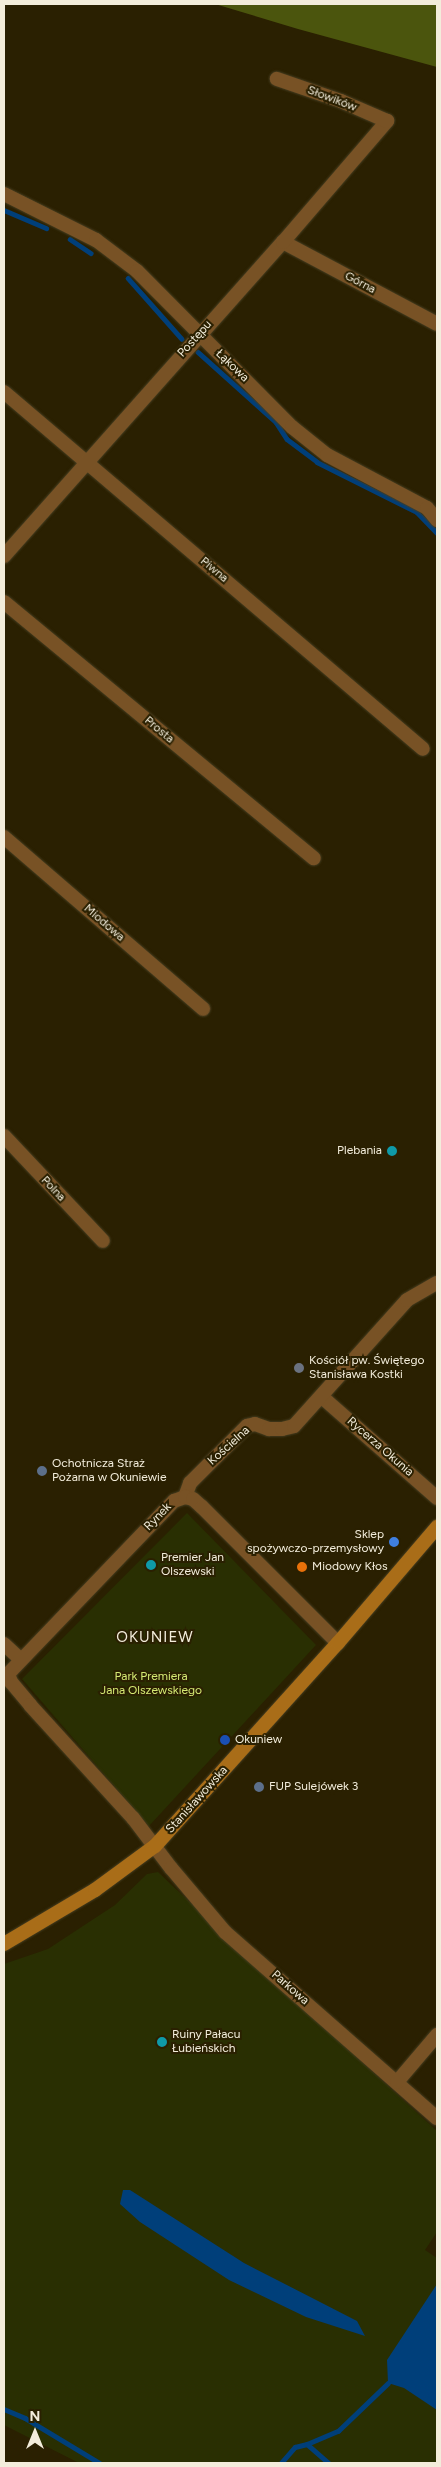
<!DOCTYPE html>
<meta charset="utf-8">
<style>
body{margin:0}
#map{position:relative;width:441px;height:2467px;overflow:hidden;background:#2a2001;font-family:Figtree,sans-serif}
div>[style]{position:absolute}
.green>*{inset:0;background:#292f02}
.forest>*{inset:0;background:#4b550d}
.water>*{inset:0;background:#003f7a}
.stream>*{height:4.5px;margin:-2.25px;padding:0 2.25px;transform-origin:2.25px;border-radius:2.25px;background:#003f7a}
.roads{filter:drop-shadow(0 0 1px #463d20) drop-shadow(0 0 1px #463d20)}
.minor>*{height:14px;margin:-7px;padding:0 7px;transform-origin:7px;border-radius:7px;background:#785225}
.secondary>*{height:14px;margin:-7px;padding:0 7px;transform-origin:7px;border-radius:7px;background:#a96d18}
.dots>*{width:14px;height:14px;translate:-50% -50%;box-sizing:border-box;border:2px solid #2a2001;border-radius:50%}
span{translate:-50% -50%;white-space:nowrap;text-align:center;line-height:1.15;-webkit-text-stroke:4px #2a2001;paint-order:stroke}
.street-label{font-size:12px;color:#f3eddb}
.poi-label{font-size:12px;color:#f3eddb}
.right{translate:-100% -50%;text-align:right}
.left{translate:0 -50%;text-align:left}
.park-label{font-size:12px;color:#d5e973}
.quarter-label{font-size:15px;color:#f3eddb;letter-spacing:1px}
.frame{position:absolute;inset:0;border:5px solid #f3eddb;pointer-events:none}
.north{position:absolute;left:10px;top:2407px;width:50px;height:50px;-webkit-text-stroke:4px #2a2001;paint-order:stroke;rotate:0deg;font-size:14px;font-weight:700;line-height:20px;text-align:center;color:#f3eddb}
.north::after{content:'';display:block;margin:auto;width:18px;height:22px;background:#f3eddb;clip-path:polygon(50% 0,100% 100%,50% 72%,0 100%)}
</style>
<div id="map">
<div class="green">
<div style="clip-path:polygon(187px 1513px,316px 1645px,149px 1826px,22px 1679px)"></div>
<div style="clip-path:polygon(158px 1872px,273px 1981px,437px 2131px,437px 2232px,425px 2250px,437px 2258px,437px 2463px,79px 2463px,4px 2425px,4px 1964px,48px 1949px,115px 1905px,147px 1874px)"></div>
</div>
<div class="forest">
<div style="clip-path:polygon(215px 4px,437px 4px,437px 67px,298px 29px)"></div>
</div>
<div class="water">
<div style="clip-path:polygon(123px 2190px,130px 2190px,244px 2263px,357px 2321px,365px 2336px,306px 2317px,229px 2280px,140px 2222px,120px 2204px)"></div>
<div style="clip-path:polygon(437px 2284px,437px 2410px,404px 2388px,388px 2383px,387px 2360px)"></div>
</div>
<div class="stream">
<div style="left:4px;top:210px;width:46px;rotate:23.2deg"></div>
<div style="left:70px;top:239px;width:25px;rotate:34deg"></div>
<div style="left:128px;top:278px;width:81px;rotate:48.5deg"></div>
<div style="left:198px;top:352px;width:105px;rotate:41.9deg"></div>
<div style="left:276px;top:422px;width:20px;rotate:57deg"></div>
<div style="left:287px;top:439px;width:38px;rotate:37deg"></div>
<div style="left:317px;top:462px;width:112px;rotate:26.6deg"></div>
<div style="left:417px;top:512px;width:29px;rotate:46deg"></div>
<div style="left:4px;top:2409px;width:23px;rotate:23deg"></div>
<div style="left:25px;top:2418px;width:87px;rotate:31deg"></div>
<div style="left:307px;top:2444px;width:34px;rotate:-23deg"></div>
<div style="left:338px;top:2431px;width:69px;rotate:-43.8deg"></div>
<div style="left:281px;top:2463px;width:21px;rotate:-49deg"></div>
<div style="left:295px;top:2447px;width:12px;rotate:-14deg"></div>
<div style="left:307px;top:2444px;width:29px;rotate:41deg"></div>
</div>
<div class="roads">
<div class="minor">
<div style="left:4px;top:194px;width:103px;rotate:26.6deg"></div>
<div style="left:96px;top:240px;width:51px;rotate:37.1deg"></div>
<div style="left:137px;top:271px;width:220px;rotate:45.2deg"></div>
<div style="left:292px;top:427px;width:45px;rotate:38.7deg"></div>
<div style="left:327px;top:455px;width:113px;rotate:27.9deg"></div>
<div style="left:427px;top:508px;width:16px;rotate:50deg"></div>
<div style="left:283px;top:242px;width:174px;rotate:28deg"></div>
<div style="left:4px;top:392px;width:550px;rotate:40.43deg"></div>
<div style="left:4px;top:556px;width:420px;rotate:-48.4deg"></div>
<div style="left:283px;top:242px;width:160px;rotate:-49.3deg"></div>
<div style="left:387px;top:121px;width:50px;rotate:-156.5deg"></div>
<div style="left:341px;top:101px;width:68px;rotate:-161deg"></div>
<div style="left:4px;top:602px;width:402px;rotate:39.6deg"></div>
<div style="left:4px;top:837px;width:263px;rotate:40.8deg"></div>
<div style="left:4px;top:1136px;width:144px;rotate:46.7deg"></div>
<div style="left:322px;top:1397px;width:153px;rotate:41.3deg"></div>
<div style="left:185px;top:1497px;width:15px;rotate:-70deg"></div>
<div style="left:190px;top:1483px;width:81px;rotate:-45deg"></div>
<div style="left:247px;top:1426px;width:8px;rotate:-14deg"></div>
<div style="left:255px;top:1424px;width:15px;rotate:20deg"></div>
<div style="left:269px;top:1429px;width:13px"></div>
<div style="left:282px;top:1429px;width:12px;rotate:-14deg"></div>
<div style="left:294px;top:1426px;width:169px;rotate:-48.1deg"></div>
<div style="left:407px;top:1300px;width:34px;rotate:-30deg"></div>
<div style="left:4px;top:1644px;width:22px;rotate:43deg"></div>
<div style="left:8px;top:1674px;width:9px;rotate:69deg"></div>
<div style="left:11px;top:1682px;width:30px;rotate:50deg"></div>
<div style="left:30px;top:1705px;width:153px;rotate:47.7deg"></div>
<div style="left:133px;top:1818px;width:63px;rotate:52.8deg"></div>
<div style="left:171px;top:1868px;width:84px;rotate:49.8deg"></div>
<div style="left:225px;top:1932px;width:282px;rotate:41.3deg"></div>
<div style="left:8px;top:1674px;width:240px;rotate:-46.2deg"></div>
<div style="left:174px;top:1501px;width:12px;rotate:-20deg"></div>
<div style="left:185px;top:1497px;width:8px;rotate:14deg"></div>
<div style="left:193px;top:1499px;width:12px;rotate:42deg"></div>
<div style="left:202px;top:1507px;width:192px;rotate:45deg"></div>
<div style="left:397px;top:2082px;width:62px;rotate:-49.6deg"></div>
</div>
<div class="secondary">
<div style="left:4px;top:1944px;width:106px;rotate:-30.7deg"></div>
<div style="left:95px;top:1890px;width:74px;rotate:-36.3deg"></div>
<div style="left:155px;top:1846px;width:273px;rotate:-48deg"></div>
<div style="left:338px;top:1643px;width:153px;rotate:-49.5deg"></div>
</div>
</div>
<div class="dots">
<div style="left:392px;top:1151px;background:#0f9aa8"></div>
<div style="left:299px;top:1368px;background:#6b7280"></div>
<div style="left:42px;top:1471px;background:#5c6f8a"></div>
<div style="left:394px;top:1542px;background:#3f7fe0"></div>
<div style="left:151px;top:1565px;background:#0f9aa8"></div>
<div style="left:302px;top:1567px;background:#e8710a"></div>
<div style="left:225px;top:1740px;background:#1a4fb4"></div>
<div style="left:259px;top:1787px;background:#5c6f8a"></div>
<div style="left:162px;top:2042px;background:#0f9aa8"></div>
</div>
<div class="street-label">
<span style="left:332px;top:99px;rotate:21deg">Słowików</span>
<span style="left:360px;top:283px;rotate:28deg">Górna</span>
<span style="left:195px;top:339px;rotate:-48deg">Postępu</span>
<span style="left:232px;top:366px;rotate:44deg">Łąkowa</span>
<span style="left:214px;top:570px;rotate:40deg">Piwna</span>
<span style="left:159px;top:730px;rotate:40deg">Prosta</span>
<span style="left:104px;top:923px;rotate:41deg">Miodowa</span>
<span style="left:53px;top:1189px;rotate:47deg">Polna</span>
<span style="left:229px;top:1446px;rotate:-42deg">Kościelna</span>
<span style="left:380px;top:1447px;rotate:41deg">Rycerza Okunia</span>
<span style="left:158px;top:1517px;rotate:-46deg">Rynek</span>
<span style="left:197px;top:1800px;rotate:-48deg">Stanisławowska</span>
<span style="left:290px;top:1988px;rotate:41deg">Parkowa</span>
</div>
<div class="poi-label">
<span class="right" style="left:382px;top:1151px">Plebania</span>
<span class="left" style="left:309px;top:1368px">Kościół pw. Świętego<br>Stanisława Kostki</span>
<span class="left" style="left:52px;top:1471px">Ochotnicza Straż<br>Pożarna w Okuniewie</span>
<span class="right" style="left:384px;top:1542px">Sklep<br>spożywczo-przemysłowy</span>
<span class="left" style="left:161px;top:1565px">Premier Jan<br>Olszewski</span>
<span class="left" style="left:312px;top:1567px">Miodowy Kłos</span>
<span class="left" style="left:235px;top:1740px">Okuniew</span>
<span class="left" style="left:269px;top:1787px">FUP Sulejówek 3</span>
<span class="left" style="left:172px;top:2042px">Ruiny Pałacu<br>Łubieńskich</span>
</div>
<div class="park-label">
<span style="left:151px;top:1684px">Park Premiera<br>Jana Olszewskiego</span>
</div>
<div class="quarter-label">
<span style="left:155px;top:1638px">OKUNIEW</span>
</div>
<div class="frame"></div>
<div class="north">N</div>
</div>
